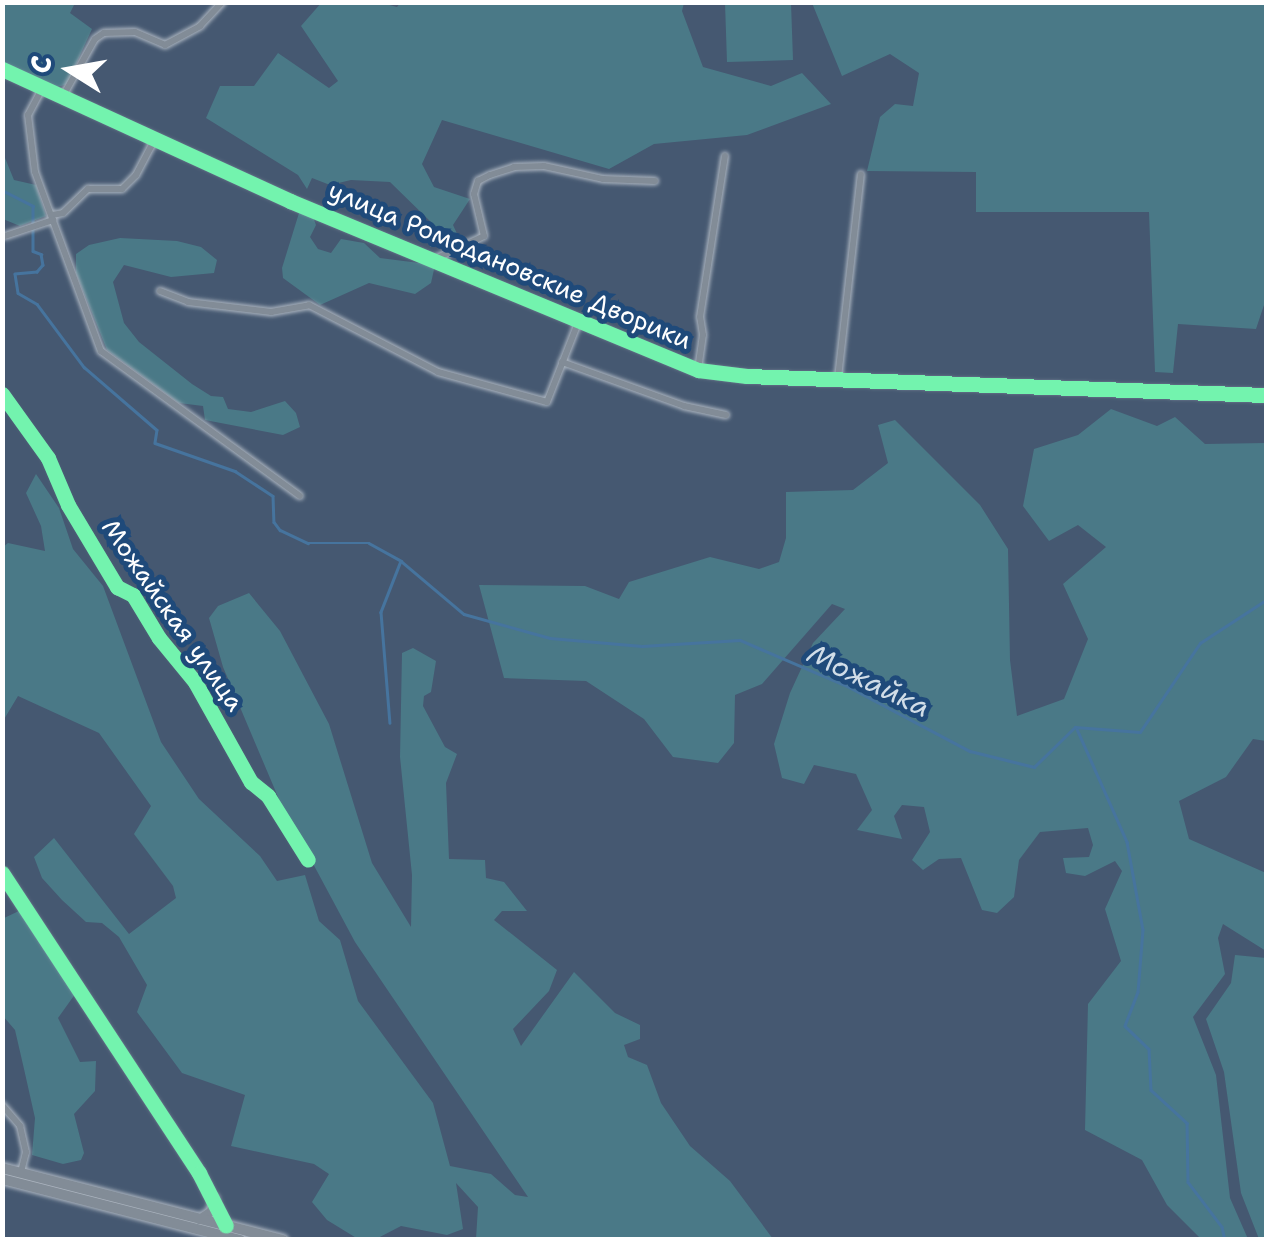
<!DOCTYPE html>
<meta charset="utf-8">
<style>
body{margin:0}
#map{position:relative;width:1269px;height:1242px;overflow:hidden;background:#455871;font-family:"Shantell Sans",sans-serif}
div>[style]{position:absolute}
.green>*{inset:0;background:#4a7987}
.stream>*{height:2.5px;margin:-1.25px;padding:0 1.25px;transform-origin:1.25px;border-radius:1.25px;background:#46749e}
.roads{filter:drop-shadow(0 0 2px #abb4bf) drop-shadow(0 0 2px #abb4bf)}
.street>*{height:6px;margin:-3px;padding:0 3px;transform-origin:3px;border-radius:3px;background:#828c97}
.secondary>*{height:9px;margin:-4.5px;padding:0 4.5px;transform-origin:4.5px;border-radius:4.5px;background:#828c97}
.primary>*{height:10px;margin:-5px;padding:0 5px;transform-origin:5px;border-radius:5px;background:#828c97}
.cycleway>*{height:15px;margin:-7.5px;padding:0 7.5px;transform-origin:7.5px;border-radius:7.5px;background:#73f3ae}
span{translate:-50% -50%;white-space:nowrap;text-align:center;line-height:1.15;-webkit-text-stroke:10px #1f4a7a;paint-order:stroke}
.street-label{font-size:25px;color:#fff}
.water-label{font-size:28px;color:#d1dde8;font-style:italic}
.frame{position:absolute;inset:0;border:5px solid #fff;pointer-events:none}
.north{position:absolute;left:20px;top:20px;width:100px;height:100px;-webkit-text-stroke:8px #1f4a7a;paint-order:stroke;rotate:281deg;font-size:28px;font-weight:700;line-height:40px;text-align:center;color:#fff}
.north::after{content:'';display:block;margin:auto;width:35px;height:45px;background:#fff;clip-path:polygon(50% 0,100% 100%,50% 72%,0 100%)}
</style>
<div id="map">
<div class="green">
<div style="clip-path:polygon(322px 2px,382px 3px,397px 7px,401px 2px,684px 3px,682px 11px,703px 67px,771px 86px,802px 73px,831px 104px,747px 135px,654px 144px,609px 169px,442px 120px,422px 164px,434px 187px,470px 199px,453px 225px,460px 240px,430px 247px,434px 225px,390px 182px,351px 180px,330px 185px,312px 178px,307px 189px,298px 175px,206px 118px,220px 86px,254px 86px,278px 53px,329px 88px,338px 81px,301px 26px)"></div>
<div style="clip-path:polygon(2px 3px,75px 3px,70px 13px,92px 29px,67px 84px,58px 87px,3px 65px)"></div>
<div style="clip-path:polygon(725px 3px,791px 3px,793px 60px,727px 62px)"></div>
<div style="clip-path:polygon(812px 3px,1266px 3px,1266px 299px,1256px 329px,1178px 324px,1173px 373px,1155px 372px,1149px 212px,976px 212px,976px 172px,867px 171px,880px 117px,895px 104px,913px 106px,919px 73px,890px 54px,842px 76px)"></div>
<div style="clip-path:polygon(3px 153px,14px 180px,36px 185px,46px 216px,20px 226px,3px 219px)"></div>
<div style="clip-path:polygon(299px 213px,313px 217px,316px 225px,310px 237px,318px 249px,331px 253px,341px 239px,364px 243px,380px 258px,435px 265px,431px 283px,415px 294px,369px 283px,320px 305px,283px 278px,282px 268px)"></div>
<div style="clip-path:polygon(120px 238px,177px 241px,201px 247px,217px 260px,214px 273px,171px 277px,124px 265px,113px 282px,124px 323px,139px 342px,192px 384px,211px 396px,223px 397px,228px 409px,251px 412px,285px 401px,296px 413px,300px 427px,283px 435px,205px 420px,203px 406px,179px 403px,107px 350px,76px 273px,76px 254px,89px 245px)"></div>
<div style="clip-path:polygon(1111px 409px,1157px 426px,1175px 417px,1205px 444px,1266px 443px,1266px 741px,1253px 739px,1226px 777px,1179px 801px,1189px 839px,1266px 873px,1266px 951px,1223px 924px,1218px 938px,1225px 974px,1193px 1017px,1216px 1075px,1230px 1198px,1248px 1239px,1201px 1239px,1167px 1205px,1142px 1160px,1085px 1130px,1088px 1004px,1121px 961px,1105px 909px,1122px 871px,1115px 861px,1085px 876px,1066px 873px,1063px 858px,1089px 857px,1093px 845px,1088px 828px,1040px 832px,1019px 860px,1014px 897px,997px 913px,982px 910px,961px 858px,939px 859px,923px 870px,912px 860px,930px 832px,924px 807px,902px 805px,894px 816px,902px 839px,857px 830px,872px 810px,856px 774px,814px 765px,804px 784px,782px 778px,774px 744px,790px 693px,813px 643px,845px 609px,832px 604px,762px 684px,735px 695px,734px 743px,718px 763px,673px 757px,644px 719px,586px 681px,504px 678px,479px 585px,585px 586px,619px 599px,629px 582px,710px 557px,759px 569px,779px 562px,786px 538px,786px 492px,853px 490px,888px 463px,878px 425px,895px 420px,980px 505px,1008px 549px,1010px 660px,1017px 716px,1064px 699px,1088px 639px,1063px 584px,1106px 547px,1078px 525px,1049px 541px,1023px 506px,1034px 449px,1078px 435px)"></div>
<div style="clip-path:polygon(36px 474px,59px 508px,73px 549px,103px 586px,161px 742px,199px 799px,260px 856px,277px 881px,305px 875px,319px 921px,340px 940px,358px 1001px,433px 1103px,450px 1166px,491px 1174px,515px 1195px,528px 1197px,355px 942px,281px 804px,223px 667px,209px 618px,218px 606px,249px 593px,280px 631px,329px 724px,372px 863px,411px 927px,412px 875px,400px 757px,402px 653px,413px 648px,436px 661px,431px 692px,424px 696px,423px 706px,445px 747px,457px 754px,446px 783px,449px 859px,485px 860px,486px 878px,504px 882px,527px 911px,502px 911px,494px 920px,557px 970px,549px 991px,513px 1029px,521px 1046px,574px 972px,615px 1013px,640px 1025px,640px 1039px,624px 1045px,628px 1057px,647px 1065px,661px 1103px,690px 1146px,730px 1181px,773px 1239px,476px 1239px,478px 1207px,456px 1183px,463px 1229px,447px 1235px,401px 1226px,376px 1239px,358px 1239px,327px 1220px,312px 1202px,329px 1174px,314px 1164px,231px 1146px,245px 1095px,182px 1073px,137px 1012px,147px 985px,119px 937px,102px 923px,86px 922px,62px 900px,42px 878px,34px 857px,54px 838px,129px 934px,176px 898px,173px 886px,134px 834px,151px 806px,99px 733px,18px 696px,3px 721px,3px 547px,8px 543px,45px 551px,41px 526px,26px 493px)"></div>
<div style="clip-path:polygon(21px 910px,78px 990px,58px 1018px,80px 1062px,96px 1061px,95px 1091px,74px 1114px,84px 1153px,81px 1160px,63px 1164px,32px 1155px,35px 1118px,24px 1069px,15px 1030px,3px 1016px,2px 919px)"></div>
<div style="clip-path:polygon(1235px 955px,1266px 958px,1266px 1239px,1259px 1239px,1241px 1193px,1224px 1072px,1206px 1019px,1231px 983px)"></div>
</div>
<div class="stream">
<div style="left:2px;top:190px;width:35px;rotate:27deg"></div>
<div style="left:33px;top:206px;width:45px;rotate:90deg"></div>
<div style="left:33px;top:251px;width:9px;rotate:21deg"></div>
<div style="left:41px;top:254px;width:11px;rotate:80deg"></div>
<div style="left:43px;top:265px;width:9px;rotate:131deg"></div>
<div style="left:37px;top:272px;width:22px;rotate:175deg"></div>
<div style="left:15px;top:274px;width:19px;rotate:81deg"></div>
<div style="left:18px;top:293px;width:22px;rotate:30deg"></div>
<div style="left:37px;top:304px;width:79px;rotate:53.3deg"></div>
<div style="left:84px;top:367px;width:96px;rotate:40.8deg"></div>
<div style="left:157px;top:430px;width:13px;rotate:99deg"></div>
<div style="left:155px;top:443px;width:85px;rotate:19.3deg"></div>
<div style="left:235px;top:471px;width:45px;rotate:33.3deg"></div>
<div style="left:273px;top:496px;width:26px;rotate:88deg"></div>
<div style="left:274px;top:522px;width:10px;rotate:53deg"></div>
<div style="left:280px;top:530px;width:31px;rotate:25deg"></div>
<div style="left:308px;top:543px;width:61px"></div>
<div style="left:369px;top:543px;width:37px;rotate:29deg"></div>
<div style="left:401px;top:561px;width:55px;rotate:111.4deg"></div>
<div style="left:381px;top:612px;width:111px;rotate:85.4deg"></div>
<div style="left:401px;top:561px;width:82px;rotate:40.1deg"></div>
<div style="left:464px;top:614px;width:89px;rotate:15.6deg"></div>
<div style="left:550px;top:638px;width:92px;rotate:5deg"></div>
<div style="left:642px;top:646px;width:98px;rotate:-3.5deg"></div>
<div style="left:740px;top:640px;width:119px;rotate:23.3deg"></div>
<div style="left:849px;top:687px;width:137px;rotate:27.9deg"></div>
<div style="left:970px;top:751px;width:66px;rotate:14deg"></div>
<div style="left:1034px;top:767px;width:57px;rotate:-44.3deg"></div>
<div style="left:1075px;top:727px;width:65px;rotate:4.4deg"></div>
<div style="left:1140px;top:732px;width:107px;rotate:-56deg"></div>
<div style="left:1200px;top:643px;width:79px;rotate:-33.1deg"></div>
<div style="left:1077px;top:729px;width:124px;rotate:66.1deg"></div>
<div style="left:1127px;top:842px;width:89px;rotate:79.7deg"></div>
<div style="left:1143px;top:930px;width:62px;rotate:94.6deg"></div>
<div style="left:1138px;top:992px;width:36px;rotate:111deg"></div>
<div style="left:1125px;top:1026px;width:33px;rotate:44deg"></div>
<div style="left:1149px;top:1049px;width:41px;rotate:87.2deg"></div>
<div style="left:1151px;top:1090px;width:49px;rotate:42.5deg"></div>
<div style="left:1187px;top:1123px;width:59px;rotate:89deg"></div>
<div style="left:1188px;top:1182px;width:56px;rotate:52.9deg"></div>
<div style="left:1222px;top:1227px;width:13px;rotate:77deg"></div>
</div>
<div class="roads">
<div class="street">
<div style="left:43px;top:87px;width:32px;rotate:118deg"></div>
<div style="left:28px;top:115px;width:57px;rotate:83deg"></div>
<div style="left:35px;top:172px;width:191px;rotate:69.8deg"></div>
<div style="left:101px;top:351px;width:246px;rotate:36.1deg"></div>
<div style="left:63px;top:96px;width:65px;rotate:-60.7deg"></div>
<div style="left:95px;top:39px;width:11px;rotate:-34deg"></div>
<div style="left:104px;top:33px;width:31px;rotate:-2deg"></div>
<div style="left:135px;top:32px;width:33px;rotate:23deg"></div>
<div style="left:165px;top:45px;width:40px;rotate:-28deg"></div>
<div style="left:200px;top:26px;width:33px;rotate:-47deg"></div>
<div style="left:52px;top:215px;width:11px;rotate:-10deg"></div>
<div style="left:63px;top:213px;width:35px;rotate:-44deg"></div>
<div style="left:88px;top:189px;width:34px"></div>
<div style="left:122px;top:189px;width:20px;rotate:-45deg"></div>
<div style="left:136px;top:175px;width:41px;rotate:-62.2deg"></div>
<div style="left:5px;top:236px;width:51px;rotate:-18.4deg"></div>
<div style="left:435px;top:259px;width:54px;rotate:-25.1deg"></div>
<div style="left:484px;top:236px;width:43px;rotate:-103.4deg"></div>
<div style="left:474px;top:194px;width:14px;rotate:-73deg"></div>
<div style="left:478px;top:181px;width:13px;rotate:-27deg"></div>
<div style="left:490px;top:175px;width:25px;rotate:-18deg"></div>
<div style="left:514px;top:167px;width:30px;rotate:-2deg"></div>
<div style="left:544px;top:166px;width:60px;rotate:12.4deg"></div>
<div style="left:603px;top:179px;width:52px;rotate:2.2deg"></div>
<div style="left:160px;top:291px;width:30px;rotate:21deg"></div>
<div style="left:188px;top:302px;width:84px;rotate:6.9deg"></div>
<div style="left:271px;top:312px;width:39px;rotate:-10deg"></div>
<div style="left:309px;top:305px;width:145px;rotate:27.4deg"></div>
<div style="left:438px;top:372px;width:113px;rotate:15.4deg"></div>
<div style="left:547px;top:402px;width:85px;rotate:-68.6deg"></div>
<div style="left:562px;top:362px;width:130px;rotate:19.8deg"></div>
<div style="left:684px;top:406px;width:43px;rotate:12.1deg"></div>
<div style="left:698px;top:370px;width:35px;rotate:-82deg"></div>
<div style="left:703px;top:335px;width:18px;rotate:-99deg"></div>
<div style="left:700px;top:317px;width:163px;rotate:-81.2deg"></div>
<div style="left:838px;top:378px;width:205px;rotate:-83.6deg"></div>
<div style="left:2px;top:394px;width:79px;rotate:54.3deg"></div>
<div style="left:48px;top:458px;width:51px;rotate:66.9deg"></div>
<div style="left:68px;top:505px;width:96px;rotate:59.1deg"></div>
<div style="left:117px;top:587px;width:18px;rotate:27deg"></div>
<div style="left:133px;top:595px;width:50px;rotate:58.8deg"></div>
<div style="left:159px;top:638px;width:57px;rotate:50.7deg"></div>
<div style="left:195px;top:682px;width:115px;rotate:60.8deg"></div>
<div style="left:251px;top:782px;width:22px;rotate:39deg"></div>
<div style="left:268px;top:796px;width:75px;rotate:58deg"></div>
<div style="left:2px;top:1105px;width:28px;rotate:49deg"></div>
<div style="left:20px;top:1126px;width:27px;rotate:77deg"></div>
<div style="left:26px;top:1152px;width:21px;rotate:104deg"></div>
</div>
<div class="secondary">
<div style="left:2px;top:69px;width:317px;rotate:24.6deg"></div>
<div style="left:290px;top:201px;width:442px;rotate:22.5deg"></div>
<div style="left:698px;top:370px;width:49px;rotate:7deg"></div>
<div style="left:747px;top:376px;width:519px;rotate:2.1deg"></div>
<div style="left:2px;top:873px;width:359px;rotate:56.7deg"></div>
<div style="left:199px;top:1173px;width:59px;rotate:63deg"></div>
<div style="left:199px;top:1219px;width:14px;rotate:-34deg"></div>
<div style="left:211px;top:1211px;width:13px;rotate:-77deg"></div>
</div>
<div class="primary">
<div style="left:2px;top:1168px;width:290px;rotate:14.4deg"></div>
<div style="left:2px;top:1179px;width:246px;rotate:14.4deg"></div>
</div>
</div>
<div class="cycleway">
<div style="left:2px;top:69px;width:317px;rotate:24.6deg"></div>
<div style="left:290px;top:201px;width:442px;rotate:22.5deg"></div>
<div style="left:698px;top:370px;width:49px;rotate:7deg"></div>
<div style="left:747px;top:376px;width:519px;rotate:2.1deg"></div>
<div style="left:2px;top:394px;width:79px;rotate:54.3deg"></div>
<div style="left:48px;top:458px;width:51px;rotate:66.9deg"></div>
<div style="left:68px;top:505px;width:96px;rotate:59.1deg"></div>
<div style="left:117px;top:587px;width:18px;rotate:27deg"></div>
<div style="left:133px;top:595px;width:50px;rotate:58.8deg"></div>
<div style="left:159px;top:638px;width:57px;rotate:50.7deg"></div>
<div style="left:195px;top:682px;width:115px;rotate:60.8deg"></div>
<div style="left:251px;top:782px;width:22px;rotate:39deg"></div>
<div style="left:268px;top:796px;width:75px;rotate:58deg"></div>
<div style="left:2px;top:873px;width:359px;rotate:56.7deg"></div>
<div style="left:199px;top:1173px;width:59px;rotate:63deg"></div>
</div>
<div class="street-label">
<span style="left:510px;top:265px;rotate:23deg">улица Ромодановские Дворики</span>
<span style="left:173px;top:615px;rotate:55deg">Можайская улица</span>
</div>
<div class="water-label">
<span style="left:869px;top:680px;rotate:26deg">Можайка</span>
</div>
<div class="frame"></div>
<div class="north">С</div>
</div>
